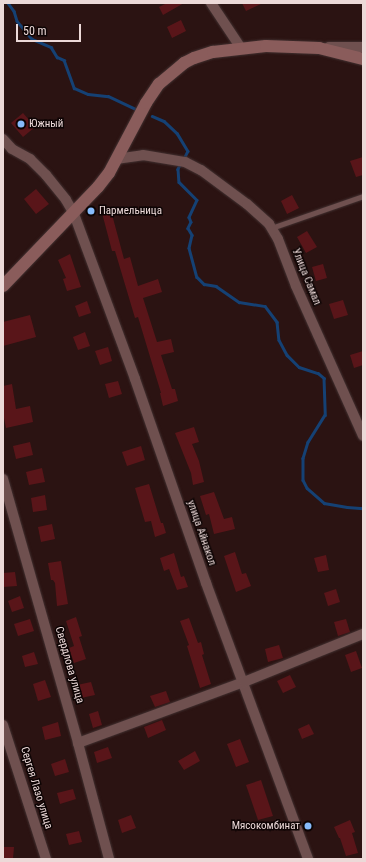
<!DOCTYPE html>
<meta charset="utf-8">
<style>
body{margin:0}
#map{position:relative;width:366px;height:862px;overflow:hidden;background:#2b1312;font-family:"Roboto Condensed",sans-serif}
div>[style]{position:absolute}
.stream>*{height:2.5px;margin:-1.25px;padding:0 1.25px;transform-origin:1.25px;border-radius:1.25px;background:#154174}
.building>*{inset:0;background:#591519}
.roads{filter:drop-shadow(0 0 1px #423131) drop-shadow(0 0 1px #423131)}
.lane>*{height:5px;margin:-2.5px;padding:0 2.5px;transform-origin:2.5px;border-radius:2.5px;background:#6f504f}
.street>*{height:10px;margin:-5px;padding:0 5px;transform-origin:5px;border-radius:5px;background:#6f504f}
.secondary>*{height:12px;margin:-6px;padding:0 6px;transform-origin:6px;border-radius:6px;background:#8a5c5b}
.dots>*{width:11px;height:11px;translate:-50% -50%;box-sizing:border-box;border:2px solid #0d0404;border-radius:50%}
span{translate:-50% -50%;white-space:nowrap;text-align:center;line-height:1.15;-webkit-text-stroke:3px #0d0404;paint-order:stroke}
.poi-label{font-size:11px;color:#ecd9d8}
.left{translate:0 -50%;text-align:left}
.right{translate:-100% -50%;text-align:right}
.street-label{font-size:11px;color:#ecd9d8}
.frame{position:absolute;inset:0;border:4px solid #ecd9d8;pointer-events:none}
.scale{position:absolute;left:16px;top:24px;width:65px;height:18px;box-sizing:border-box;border:2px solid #ecd9d8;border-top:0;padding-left:5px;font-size:12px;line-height:14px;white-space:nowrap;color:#ecd9d8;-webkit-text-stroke:3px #0d0404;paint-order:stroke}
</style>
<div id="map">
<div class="stream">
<div style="left:8px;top:3px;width:10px;rotate:53deg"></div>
<div style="left:14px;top:11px;width:10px;rotate:73deg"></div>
<div style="left:17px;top:21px;width:23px;rotate:50deg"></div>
<div style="left:32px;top:39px;width:21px;rotate:23deg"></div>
<div style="left:51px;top:47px;width:12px;rotate:59deg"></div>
<div style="left:57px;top:57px;width:8px;rotate:23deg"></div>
<div style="left:64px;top:60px;width:30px;rotate:70deg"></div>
<div style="left:74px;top:88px;width:15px;rotate:23deg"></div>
<div style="left:88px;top:94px;width:20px;rotate:6deg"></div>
<div style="left:108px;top:96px;width:31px;rotate:25deg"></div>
<div style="left:152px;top:116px;width:13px;rotate:23deg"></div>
<div style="left:164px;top:121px;width:18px;rotate:43deg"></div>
<div style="left:177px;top:133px;width:21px;rotate:59deg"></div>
<div style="left:188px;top:151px;width:9px;rotate:117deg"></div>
<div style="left:181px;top:163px;width:7px;rotate:117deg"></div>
<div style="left:178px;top:169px;width:13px;rotate:86deg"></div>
<div style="left:179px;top:182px;width:25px;rotate:45deg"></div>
<div style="left:197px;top:200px;width:19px;rotate:115deg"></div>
<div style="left:189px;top:217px;width:5px;rotate:68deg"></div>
<div style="left:191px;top:222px;width:7px;rotate:117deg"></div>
<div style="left:188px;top:228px;width:8px;rotate:60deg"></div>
<div style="left:192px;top:235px;width:13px;rotate:103deg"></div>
<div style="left:189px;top:248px;width:30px;rotate:75deg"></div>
<div style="left:197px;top:277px;width:10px;rotate:45deg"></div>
<div style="left:204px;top:284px;width:12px;rotate:9deg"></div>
<div style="left:216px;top:286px;width:28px;rotate:35deg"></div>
<div style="left:239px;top:302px;width:26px;rotate:9deg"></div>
<div style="left:265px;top:306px;width:20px;rotate:53deg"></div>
<div style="left:277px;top:322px;width:18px;rotate:84deg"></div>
<div style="left:279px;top:340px;width:17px;rotate:62deg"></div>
<div style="left:287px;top:355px;width:17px;rotate:45deg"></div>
<div style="left:299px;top:367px;width:20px;rotate:18deg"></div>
<div style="left:318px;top:373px;width:8px;rotate:40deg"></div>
<div style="left:324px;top:378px;width:37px;rotate:88deg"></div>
<div style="left:325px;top:415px;width:32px;rotate:122deg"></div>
<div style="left:308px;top:442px;width:17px;rotate:107deg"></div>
<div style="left:303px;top:458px;width:22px;rotate:90deg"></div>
<div style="left:303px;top:480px;width:9px;rotate:63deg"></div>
<div style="left:307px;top:488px;width:23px;rotate:41deg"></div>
<div style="left:324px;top:503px;width:23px;rotate:10deg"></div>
<div style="left:347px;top:507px;width:16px;rotate:4deg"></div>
</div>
<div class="building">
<div style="clip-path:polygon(167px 3px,184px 3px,163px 15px,159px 7px)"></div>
<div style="clip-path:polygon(242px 3px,263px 3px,246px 11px)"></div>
<div style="clip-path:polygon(181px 20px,186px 31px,172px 38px,167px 27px)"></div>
<div style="clip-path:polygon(23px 113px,35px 127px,23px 137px,11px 123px)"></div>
<div style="clip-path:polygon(363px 157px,363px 175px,356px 177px,350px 161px)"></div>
<div style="clip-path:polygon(36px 189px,49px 204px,36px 214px,24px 199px)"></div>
<div style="clip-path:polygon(292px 195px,299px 208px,287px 214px,281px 201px)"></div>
<div style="clip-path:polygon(110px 207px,124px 259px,130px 257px,138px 286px,158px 279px,162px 292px,143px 298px,157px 342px,171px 339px,174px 352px,161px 355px,172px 389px,175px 389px,178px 401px,163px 406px,160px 393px,161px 393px,138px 317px,135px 318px,115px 251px,112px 251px,101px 209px)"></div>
<div style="clip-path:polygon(307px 231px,317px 247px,306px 253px,297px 237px)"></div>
<div style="clip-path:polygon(70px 254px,81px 287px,67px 291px,63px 279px,66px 278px,58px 260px)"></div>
<div style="clip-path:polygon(323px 264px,327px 278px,316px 281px,312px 267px)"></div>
<div style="clip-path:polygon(343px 300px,348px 315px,334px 319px,329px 304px)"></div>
<div style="clip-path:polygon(87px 301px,91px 313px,79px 317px,75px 306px)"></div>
<div style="clip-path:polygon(30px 315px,36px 337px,3px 346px,3px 322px)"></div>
<div style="clip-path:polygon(85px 332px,90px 346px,78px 350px,73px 337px)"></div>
<div style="clip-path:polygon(108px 347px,112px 361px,100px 365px,95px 351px)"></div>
<div style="clip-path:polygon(363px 351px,363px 365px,354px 368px,350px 355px)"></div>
<div style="clip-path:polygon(118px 381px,122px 394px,109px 398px,105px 384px)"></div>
<div style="clip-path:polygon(12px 384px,16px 409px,30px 406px,33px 422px,6px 428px,3px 413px,3px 386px)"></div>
<div style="clip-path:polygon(194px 427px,199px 442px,192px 444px,199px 461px,204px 482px,193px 485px,191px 473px,175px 433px)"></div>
<div style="clip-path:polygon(30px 442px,33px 455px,16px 459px,13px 446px)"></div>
<div style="clip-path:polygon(141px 446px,145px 460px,127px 466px,122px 452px)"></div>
<div style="clip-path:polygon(42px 468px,45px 482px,29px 485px,26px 472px)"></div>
<div style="clip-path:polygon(149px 484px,161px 523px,163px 523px,166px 533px,155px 537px,151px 521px,145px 522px,135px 488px)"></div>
<div style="clip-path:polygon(214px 492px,224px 519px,232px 517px,235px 529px,214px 534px,209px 514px,206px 515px,200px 496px)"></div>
<div style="clip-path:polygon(45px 495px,47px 510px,33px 512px,31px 498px)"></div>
<div style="clip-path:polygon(52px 524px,55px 539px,41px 542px,38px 527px)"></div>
<div style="clip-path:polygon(235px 552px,242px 574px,246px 573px,251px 586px,236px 592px,224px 556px)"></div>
<div style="clip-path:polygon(174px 553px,181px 577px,184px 576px,188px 587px,177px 590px,169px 569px,164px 571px,160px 558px)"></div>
<div style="clip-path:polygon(326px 555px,329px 570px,318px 572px,314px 558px)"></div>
<div style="clip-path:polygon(61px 561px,68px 604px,57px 606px,55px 583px,53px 580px,51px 580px,48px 563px)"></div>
<div style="clip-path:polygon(15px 572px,17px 586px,3px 587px,3px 573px)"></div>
<div style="clip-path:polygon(336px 589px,340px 602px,328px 606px,324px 593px)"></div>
<div style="clip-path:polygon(20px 596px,24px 608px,12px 612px,8px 601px)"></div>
<div style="clip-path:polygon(76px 617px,82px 636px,79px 637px,86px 659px,74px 663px,69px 648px,74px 646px,66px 621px)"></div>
<div style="clip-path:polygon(189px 618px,198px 643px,201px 642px,204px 654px,202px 655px,211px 684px,200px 688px,187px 646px,189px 645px,180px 621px)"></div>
<div style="clip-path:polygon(30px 619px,34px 631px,18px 636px,14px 624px)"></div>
<div style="clip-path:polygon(346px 619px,350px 632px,338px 636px,334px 622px)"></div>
<div style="clip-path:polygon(279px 645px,283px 658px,268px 662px,265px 649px)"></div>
<div style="clip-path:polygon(356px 651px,362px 668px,351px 672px,345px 655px)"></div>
<div style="clip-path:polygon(34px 652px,38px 664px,25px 667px,22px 656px)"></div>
<div style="clip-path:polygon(290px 675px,296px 687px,283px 693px,277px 681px)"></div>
<div style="clip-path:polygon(45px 680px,51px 697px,38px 701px,33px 684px)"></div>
<div style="clip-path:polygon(91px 682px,95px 695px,81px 698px,77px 685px)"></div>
<div style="clip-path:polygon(166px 691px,170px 702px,155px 707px,150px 696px)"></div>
<div style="clip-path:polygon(98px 711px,102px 725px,93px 728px,89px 714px)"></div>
<div style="clip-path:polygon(162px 720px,166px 730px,148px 738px,144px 727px)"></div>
<div style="clip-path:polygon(58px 722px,61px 736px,45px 740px,42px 727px)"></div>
<div style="clip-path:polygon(309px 724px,314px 734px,302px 739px,298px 729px)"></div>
<div style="clip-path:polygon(240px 739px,249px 762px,236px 767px,227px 744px)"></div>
<div style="clip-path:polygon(108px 747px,112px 758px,97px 763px,94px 752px)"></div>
<div style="clip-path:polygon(195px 751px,200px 761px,184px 770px,178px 761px)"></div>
<div style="clip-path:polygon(65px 759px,69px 772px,55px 776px,51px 764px)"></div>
<div style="clip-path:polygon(261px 780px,273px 816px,258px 820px,246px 785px)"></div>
<div style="clip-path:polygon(73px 789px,76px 799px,60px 804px,57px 793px)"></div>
<div style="clip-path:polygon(131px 815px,136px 828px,122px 833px,118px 820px)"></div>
<div style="clip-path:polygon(350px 820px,355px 832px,352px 833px,358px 853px,346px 856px,340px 838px,339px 838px,334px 827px)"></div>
<div style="clip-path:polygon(79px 831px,82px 842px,69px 845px,66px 834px)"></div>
<div style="clip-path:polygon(3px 847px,14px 847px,13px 859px,3px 859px)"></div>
</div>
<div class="roads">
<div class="lane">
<div style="left:271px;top:228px;width:97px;rotate:-19.2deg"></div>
</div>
<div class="street">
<div style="left:211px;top:3px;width:54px;rotate:56.3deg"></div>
<div style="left:329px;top:47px;width:34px"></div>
<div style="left:3px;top:139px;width:13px;rotate:48deg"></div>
<div style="left:12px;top:149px;width:21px;rotate:29deg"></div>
<div style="left:30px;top:159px;width:23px;rotate:45deg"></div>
<div style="left:46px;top:175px;width:32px;rotate:51deg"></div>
<div style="left:66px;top:200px;width:16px;rotate:60deg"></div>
<div style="left:74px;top:214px;width:176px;rotate:69.7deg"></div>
<div style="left:135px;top:379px;width:216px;rotate:70.8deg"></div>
<div style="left:206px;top:583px;width:294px;rotate:69.7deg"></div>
<div style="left:116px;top:159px;width:27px;rotate:-8deg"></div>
<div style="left:143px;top:155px;width:43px;rotate:9.5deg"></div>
<div style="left:185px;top:162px;width:18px;rotate:27deg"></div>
<div style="left:201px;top:170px;width:57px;rotate:36.5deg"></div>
<div style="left:247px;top:204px;width:30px;rotate:42deg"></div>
<div style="left:269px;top:224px;width:17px;rotate:59deg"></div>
<div style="left:278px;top:239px;width:50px;rotate:69deg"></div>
<div style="left:296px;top:286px;width:164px;rotate:65.9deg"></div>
<div style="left:3px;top:479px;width:274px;rotate:74.1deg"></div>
<div style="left:78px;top:743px;width:120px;rotate:75deg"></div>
<div style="left:3px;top:725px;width:141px;rotate:72.2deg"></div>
<div style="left:78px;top:743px;width:177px;rotate:-20.2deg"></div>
<div style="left:244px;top:682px;width:128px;rotate:-22deg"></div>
</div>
<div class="secondary">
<div style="left:3px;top:286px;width:137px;rotate:-46.2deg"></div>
<div style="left:98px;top:187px;width:18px;rotate:-52deg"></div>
<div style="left:109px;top:173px;width:79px;rotate:-62.1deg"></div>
<div style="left:146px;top:103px;width:23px;rotate:-56deg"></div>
<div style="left:159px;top:84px;width:33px;rotate:-40deg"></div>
<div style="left:184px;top:63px;width:11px;rotate:-27deg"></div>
<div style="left:194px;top:58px;width:20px;rotate:-18deg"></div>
<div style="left:213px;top:52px;width:53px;rotate:-6.5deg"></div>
<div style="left:266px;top:46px;width:53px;rotate:2.2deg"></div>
<div style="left:319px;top:48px;width:45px;rotate:14deg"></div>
</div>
</div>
<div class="dots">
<div style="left:21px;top:124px;background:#87bbfb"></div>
<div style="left:91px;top:211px;background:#87bbfb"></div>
<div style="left:308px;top:826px;background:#87bbfb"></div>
</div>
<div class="poi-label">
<span class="left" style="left:29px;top:124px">Южный</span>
<span class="left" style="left:99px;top:211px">Пармельница</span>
<span class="right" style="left:300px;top:826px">Мясокомбинат</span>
</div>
<div class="street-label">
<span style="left:306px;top:277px;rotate:68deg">Улица Самал</span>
<span style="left:201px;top:533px;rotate:71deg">улица Айнакол</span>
<span style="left:69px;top:665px;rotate:74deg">Свердлова улица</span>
<span style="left:36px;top:788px;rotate:73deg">Сергея Лазо улица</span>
</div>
<div class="frame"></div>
<div class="scale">50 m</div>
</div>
